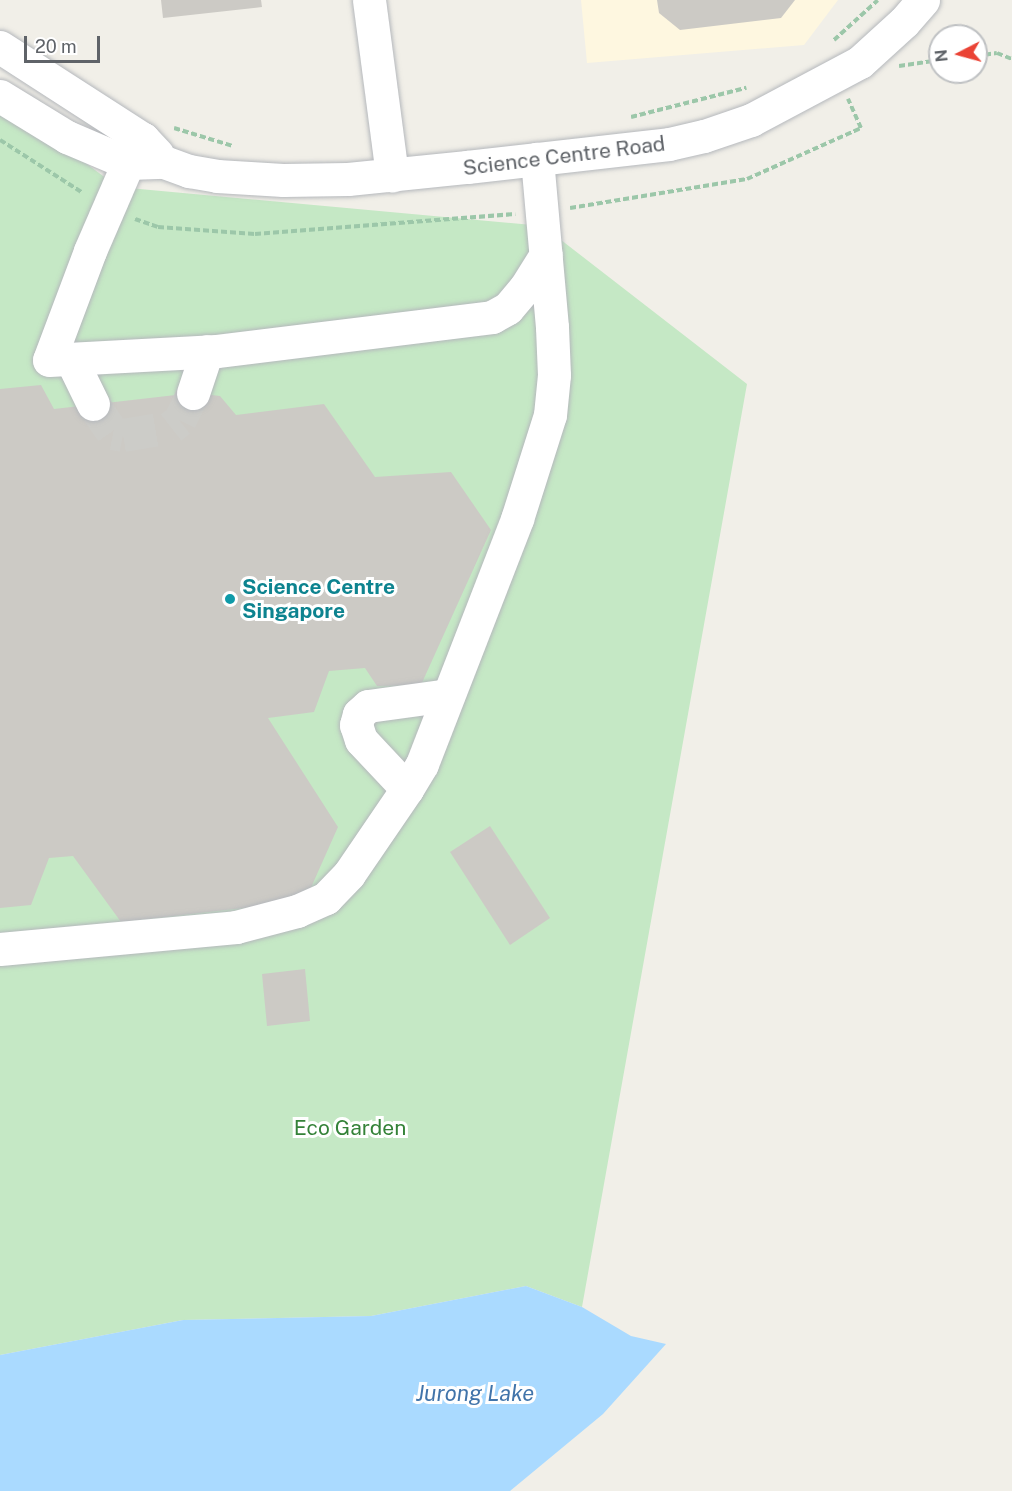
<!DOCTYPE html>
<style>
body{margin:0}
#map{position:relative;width:1012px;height:1491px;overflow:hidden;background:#f1efe8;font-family:"Public Sans",sans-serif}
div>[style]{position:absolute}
.commercial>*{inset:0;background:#fef7e0}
.green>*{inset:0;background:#c5e8c5}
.water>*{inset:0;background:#aadaff}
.building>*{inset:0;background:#cccac5}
.minor-tunnel>*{height:33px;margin-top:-16.5px;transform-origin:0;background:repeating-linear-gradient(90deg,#ccccc8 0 33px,transparent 0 49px)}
.path>*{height:4px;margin-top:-2px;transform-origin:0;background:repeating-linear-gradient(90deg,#9cc7a9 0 6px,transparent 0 9px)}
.roads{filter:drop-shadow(0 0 2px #b5b8bc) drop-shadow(0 0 2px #b5b8bc)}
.minor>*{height:33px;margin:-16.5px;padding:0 16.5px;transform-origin:16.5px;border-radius:16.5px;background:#fff}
.dots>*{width:16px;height:16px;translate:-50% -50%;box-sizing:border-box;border:3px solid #fff;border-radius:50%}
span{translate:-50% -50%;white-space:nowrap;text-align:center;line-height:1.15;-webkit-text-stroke:6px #fff;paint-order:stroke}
.street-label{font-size:21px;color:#5f6368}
.culture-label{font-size:21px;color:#0d838f;font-weight:700}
.left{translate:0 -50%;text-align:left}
.park-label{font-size:21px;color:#348238}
.water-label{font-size:22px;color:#4174aa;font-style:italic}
.north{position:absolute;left:928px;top:24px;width:60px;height:60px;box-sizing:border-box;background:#fff;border:2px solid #bfc1c3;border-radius:50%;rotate:264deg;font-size:16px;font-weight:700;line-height:24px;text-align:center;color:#5f6368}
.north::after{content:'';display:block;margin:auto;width:21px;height:27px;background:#ea4335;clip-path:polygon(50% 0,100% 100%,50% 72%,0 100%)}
.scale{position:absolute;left:24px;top:36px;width:76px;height:27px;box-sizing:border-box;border:3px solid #5f6368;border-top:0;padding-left:8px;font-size:18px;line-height:21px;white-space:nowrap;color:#5f6368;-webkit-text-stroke:4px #fff;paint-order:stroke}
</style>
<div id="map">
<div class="commercial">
<div style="clip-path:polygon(581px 0,838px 0,804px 45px,587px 63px)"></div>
</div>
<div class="green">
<div style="clip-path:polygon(0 100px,118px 187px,543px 226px,747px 384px,582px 1307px,526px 1286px,371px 1316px,183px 1320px,0 1355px)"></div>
</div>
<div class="water">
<div style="clip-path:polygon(526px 1286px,582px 1307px,631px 1336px,666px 1344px,603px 1414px,510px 1491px,0 1491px,0 1355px,183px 1320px,371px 1316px)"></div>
</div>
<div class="building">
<div style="clip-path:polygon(161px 0,261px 0,262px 7px,163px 18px)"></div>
<div style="clip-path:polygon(657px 0,795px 0,781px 18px,680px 30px,659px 13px)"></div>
<div style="clip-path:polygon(41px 385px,54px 409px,193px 393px,220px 396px,236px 415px,324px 404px,375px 477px,451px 472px,491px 530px,421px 685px,377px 686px,365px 668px,329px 671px,314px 712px,268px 718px,338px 827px,305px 901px,121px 922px,73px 856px,49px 858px,31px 905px,0 908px,0 389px)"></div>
<div style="clip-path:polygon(490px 826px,550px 918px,510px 945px,450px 852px)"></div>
<div style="clip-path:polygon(305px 969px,310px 1021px,267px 1026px,262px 974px)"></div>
</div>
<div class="minor-tunnel">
<div style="left:93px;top:404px;width:35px;rotate:55deg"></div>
<div style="left:113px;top:433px;width:10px;rotate:11deg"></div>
<div style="left:123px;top:435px;width:49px;rotate:-9.5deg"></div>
<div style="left:171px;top:427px;width:11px;rotate:-38deg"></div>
<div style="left:180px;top:420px;width:30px;rotate:-64deg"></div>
</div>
<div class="path">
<div style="left:834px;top:40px;width:59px;rotate:-42.3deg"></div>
<div style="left:976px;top:56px;width:21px;rotate:-8deg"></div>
<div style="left:997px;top:53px;width:16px;rotate:22deg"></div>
<div style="left:899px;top:66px;width:41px;rotate:-8.3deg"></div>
<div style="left:631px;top:117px;width:119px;rotate:-14.2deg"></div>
<div style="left:174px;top:128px;width:62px;rotate:17deg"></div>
<div style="left:0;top:140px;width:98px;rotate:32.6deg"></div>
<div style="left:570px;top:208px;width:179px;rotate:-9.3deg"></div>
<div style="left:747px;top:179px;width:125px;rotate:-24.1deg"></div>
<div style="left:861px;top:128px;width:32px;rotate:-114deg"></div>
<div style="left:135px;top:219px;width:24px;rotate:19deg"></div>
<div style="left:158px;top:227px;width:97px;rotate:4.1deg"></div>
<div style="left:255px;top:234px;width:261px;rotate:-4.4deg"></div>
</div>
<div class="roads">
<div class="minor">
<div style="left:369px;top:0;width:177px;rotate:82.5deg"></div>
<div style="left:0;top:47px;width:170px;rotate:32.8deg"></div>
<div style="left:143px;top:139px;width:21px;rotate:47deg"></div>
<div style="left:0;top:96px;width:79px;rotate:31.5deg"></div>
<div style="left:67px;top:137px;width:66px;rotate:23.1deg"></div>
<div style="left:128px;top:163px;width:36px;rotate:-2deg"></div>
<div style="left:164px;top:162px;width:27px;rotate:20deg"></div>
<div style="left:189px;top:171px;width:28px;rotate:10deg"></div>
<div style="left:217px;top:176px;width:66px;rotate:3.5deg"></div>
<div style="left:283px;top:180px;width:65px;rotate:-0.9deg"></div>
<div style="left:348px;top:179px;width:120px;rotate:-5.8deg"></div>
<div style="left:467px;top:167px;width:203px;rotate:-6.5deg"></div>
<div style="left:669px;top:144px;width:36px;rotate:-13deg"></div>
<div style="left:704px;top:136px;width:50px;rotate:-18.8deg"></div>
<div style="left:751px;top:120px;width:123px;rotate:-28deg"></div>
<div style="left:860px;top:62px;width:59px;rotate:-42.3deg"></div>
<div style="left:904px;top:22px;width:29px;rotate:-49deg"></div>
<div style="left:143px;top:139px;width:28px;rotate:122deg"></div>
<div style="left:128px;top:163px;width:96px;rotate:113.4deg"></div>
<div style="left:90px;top:251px;width:116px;rotate:110.6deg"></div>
<div style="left:49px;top:360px;width:168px;rotate:-3.1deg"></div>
<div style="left:217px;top:351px;width:277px;rotate:-7deg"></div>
<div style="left:492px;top:317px;width:18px;rotate:-29deg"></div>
<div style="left:508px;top:308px;width:26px;rotate:-50deg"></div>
<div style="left:525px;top:288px;width:39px;rotate:-58deg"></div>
<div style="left:71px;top:359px;width:50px;rotate:63.9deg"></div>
<div style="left:193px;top:393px;width:44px;rotate:-71.6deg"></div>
<div style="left:407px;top:789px;width:67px;rotate:-133.2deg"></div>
<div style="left:361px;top:740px;width:16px;rotate:-108deg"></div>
<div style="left:356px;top:725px;width:11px;rotate:-75deg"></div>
<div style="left:359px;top:714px;width:12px;rotate:-42deg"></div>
<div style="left:368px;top:706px;width:81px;rotate:-7.8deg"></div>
<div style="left:0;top:949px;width:237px;rotate:-5.3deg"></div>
<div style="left:236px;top:927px;width:63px;rotate:-14.7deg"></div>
<div style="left:297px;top:911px;width:32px;rotate:-24deg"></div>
<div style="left:326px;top:898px;width:33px;rotate:-46deg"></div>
<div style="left:349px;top:874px;width:103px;rotate:-55.7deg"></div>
<div style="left:407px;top:789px;width:29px;rotate:-59deg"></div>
<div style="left:422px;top:764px;width:263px;rotate:-68.8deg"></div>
<div style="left:517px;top:519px;width:109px;rotate:-72.4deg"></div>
<div style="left:550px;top:415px;width:40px;rotate:-84.3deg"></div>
<div style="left:554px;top:375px;width:48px;rotate:-92.4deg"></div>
<div style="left:552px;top:327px;width:169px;rotate:-95.1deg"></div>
</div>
</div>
<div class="dots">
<div style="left:230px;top:599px;background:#0f9aa8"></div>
</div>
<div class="street-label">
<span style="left:564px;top:156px;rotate:-7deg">Science Centre Road</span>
</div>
<div class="culture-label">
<span class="left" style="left:242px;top:599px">Science Centre<br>Singapore</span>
</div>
<div class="park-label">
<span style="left:350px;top:1128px">Eco Garden</span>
</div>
<div class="water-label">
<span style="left:475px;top:1394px">Jurong Lake</span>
</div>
<div class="north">N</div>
<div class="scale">20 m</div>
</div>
